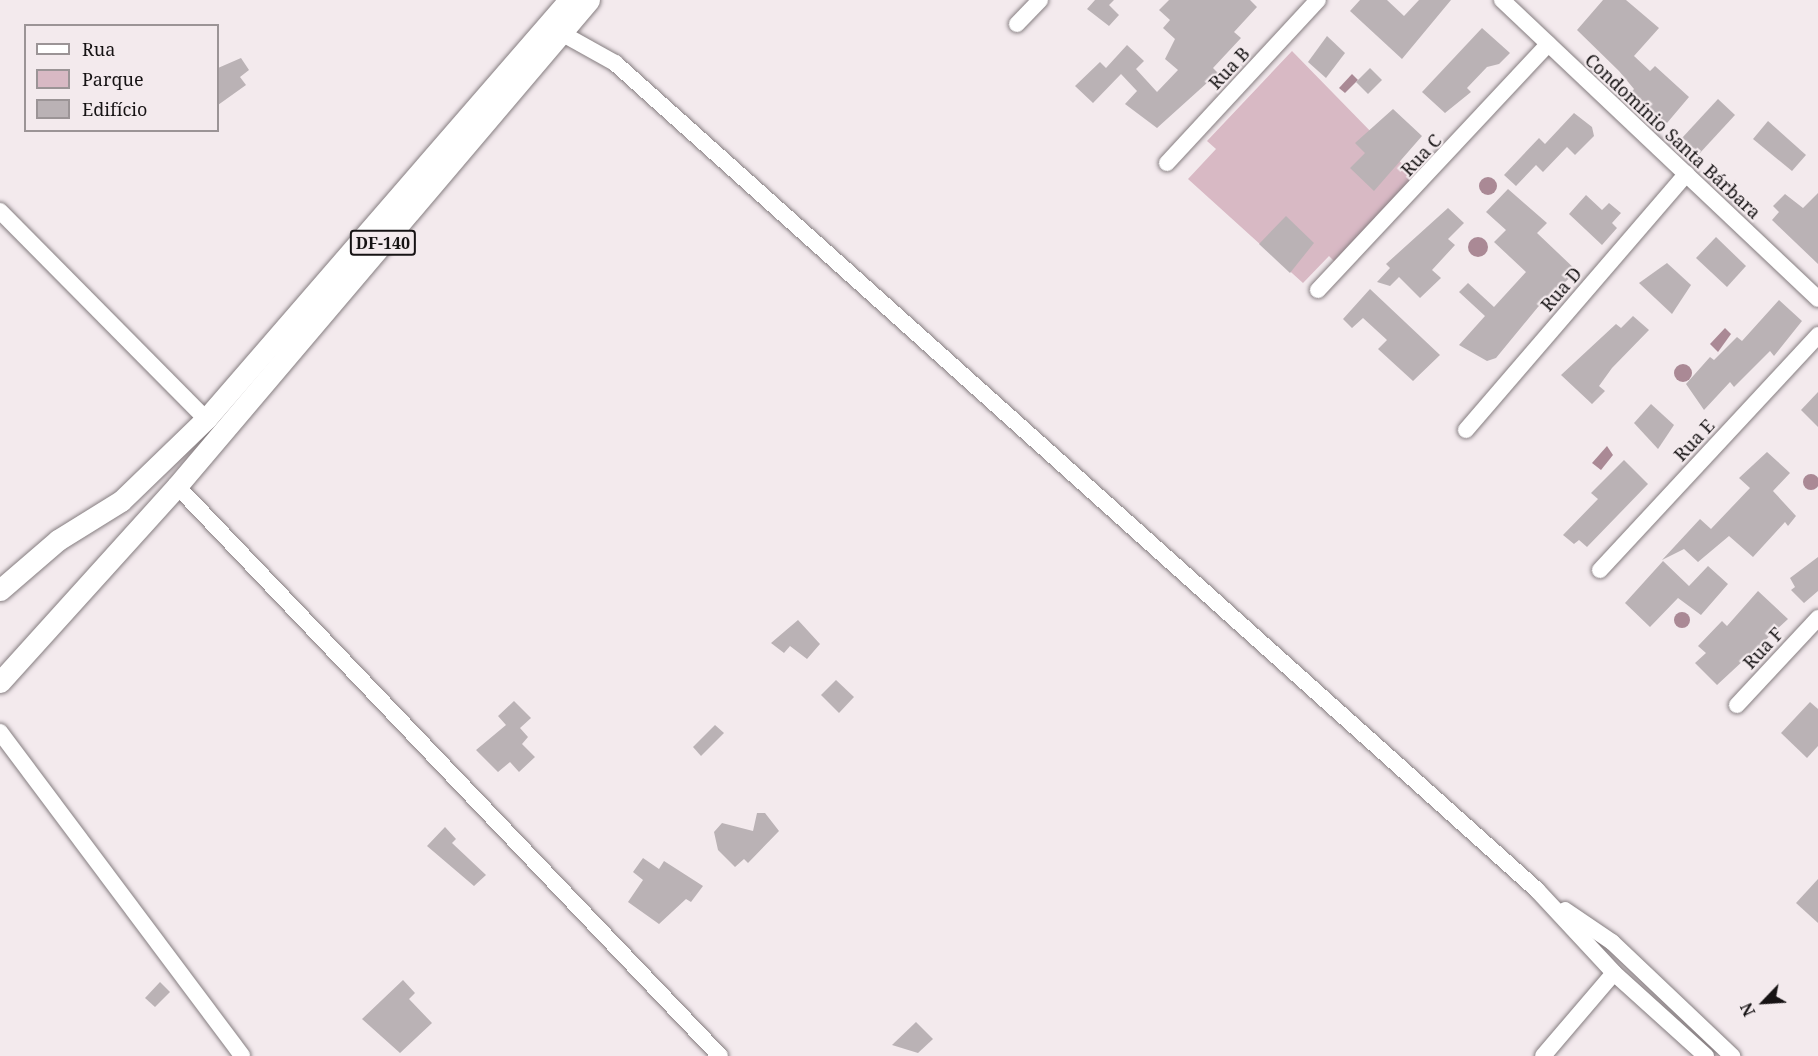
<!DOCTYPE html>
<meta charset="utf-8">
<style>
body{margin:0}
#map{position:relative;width:1818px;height:1056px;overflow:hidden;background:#f3eaed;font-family:"Noto Serif",serif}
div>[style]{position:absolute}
.green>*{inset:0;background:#d8b9c4}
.water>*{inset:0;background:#aa8995}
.round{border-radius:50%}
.building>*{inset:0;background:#bab2b5}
.roads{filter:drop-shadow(0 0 2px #857d80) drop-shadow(0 0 2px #857d80)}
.minor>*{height:16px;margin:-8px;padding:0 8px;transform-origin:8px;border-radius:8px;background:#fff}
.major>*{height:21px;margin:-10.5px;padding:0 10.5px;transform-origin:10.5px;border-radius:10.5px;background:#fff}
span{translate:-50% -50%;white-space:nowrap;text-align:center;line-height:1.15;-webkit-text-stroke:4.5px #f3eaed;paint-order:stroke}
.shield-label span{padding:2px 4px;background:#f3eaed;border:2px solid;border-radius:4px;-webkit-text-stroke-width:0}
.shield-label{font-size:16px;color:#161314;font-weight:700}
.street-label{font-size:18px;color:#161314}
.legend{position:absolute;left:24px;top:24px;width:195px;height:108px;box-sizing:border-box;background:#f3eaed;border:2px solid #9b9496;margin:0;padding:8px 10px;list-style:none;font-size:18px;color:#161314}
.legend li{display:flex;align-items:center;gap:12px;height:30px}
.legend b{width:30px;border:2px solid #9b9496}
.north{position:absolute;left:1734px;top:972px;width:60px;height:60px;-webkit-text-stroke:4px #f3eaed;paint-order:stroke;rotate:245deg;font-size:16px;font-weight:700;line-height:24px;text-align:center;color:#161314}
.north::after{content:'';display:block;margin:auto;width:21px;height:27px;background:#161314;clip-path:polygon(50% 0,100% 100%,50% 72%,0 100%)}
</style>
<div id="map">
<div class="green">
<div style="clip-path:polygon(1292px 51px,1418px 180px,1338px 265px,1329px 256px,1303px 283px,1188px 179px,1216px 149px,1207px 141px)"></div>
</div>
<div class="water">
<div style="clip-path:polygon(1352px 74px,1358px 80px,1345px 93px,1339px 88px)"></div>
<div class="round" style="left:1479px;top:177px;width:18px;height:18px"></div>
<div class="round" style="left:1468px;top:237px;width:20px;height:20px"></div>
<div style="clip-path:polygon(1725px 328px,1731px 334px,1718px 352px,1710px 344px)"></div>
<div class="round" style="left:1674px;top:364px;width:18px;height:18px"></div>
<div style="clip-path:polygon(1607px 446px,1613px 455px,1601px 470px,1592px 463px)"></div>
<div class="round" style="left:1803px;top:474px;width:16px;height:16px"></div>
<div class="round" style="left:1674px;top:612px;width:16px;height:16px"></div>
</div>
<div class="building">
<div style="clip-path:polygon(1095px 0,1114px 0,1109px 5px,1119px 15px,1109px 26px,1087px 9px)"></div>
<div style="clip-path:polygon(1169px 0,1250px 0,1257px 7px,1234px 32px,1241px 38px,1213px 68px,1218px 73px,1157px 128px,1125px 104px,1137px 91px,1121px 74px,1093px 103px,1075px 86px,1100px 62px,1106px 68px,1127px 45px,1144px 61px,1136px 69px,1157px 92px,1178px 70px,1165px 59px,1175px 39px,1163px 28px,1170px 20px,1159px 10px)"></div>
<div style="clip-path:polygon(1360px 0,1387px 0,1404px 16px,1419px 0,1451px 0,1402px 59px,1350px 11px)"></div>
<div style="clip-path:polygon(1603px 0,1626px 0,1659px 28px,1634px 56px,1650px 71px,1655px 66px,1689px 97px,1667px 123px,1630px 94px,1634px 89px,1619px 71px,1577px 30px)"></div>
<div style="clip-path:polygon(1482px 28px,1510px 53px,1499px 64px,1487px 67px,1467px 88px,1471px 92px,1445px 113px,1422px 92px)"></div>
<div style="clip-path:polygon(1327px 36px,1345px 53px,1326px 78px,1308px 62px)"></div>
<div style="clip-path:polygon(241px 58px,249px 70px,240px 77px,246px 85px,218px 105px,218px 68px)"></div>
<div style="clip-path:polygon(1370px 68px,1382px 80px,1368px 94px,1356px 82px)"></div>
<div style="clip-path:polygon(1718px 99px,1735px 115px,1699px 154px,1682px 138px)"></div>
<div style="clip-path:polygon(1393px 109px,1422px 136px,1374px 191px,1350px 168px,1365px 153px,1355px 143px)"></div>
<div style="clip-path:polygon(1574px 113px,1592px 127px,1594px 136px,1575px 155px,1567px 147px,1543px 172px,1536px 165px,1516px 186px,1504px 175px,1539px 138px,1545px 144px)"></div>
<div style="clip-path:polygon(1768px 121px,1806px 155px,1792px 171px,1753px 139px)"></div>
<div style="clip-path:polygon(1508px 189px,1547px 223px,1537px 233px,1577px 271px,1538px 307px,1496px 358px,1487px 361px,1459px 345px,1485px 316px,1459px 292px,1468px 283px,1494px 307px,1526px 272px,1494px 242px,1506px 230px,1486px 212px)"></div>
<div style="clip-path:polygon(1818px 193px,1818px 264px,1772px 220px,1779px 212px,1773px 206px,1785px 194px,1803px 208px)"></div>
<div style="clip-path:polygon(1586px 195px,1602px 210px,1609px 203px,1621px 213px,1612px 223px,1617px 228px,1602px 245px,1569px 214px)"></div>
<div style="clip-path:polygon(1448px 208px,1464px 223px,1448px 239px,1455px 245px,1432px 270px,1441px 278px,1420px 298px,1399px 277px,1390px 286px,1377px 282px,1390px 268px,1386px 264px)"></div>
<div style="clip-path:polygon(1286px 216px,1314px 243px,1290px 273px,1259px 244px)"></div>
<div style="clip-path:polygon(1716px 237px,1746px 266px,1727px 287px,1696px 258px)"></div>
<div style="clip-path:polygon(1667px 263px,1691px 285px,1672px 314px,1639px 283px)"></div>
<div style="clip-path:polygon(1370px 289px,1440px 355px,1413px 381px,1378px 349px,1387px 340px,1363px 318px,1352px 328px,1343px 319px)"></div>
<div style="clip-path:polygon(1779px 300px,1802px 321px,1774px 356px,1770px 351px,1734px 387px,1730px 382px,1704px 410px,1686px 384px,1710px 357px,1714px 360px,1737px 337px,1742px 341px)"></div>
<div style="clip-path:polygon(1633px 316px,1649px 330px,1612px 368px,1599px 386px,1605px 391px,1592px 404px,1561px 375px,1616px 324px,1621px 328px)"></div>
<div style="clip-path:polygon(1818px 392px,1818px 427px,1801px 410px)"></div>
<div style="clip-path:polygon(1651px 404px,1674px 425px,1658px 449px,1634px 423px)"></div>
<div style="clip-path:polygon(1767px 452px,1790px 473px,1773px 491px,1796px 516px,1788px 526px,1785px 522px,1753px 557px,1729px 536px,1698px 562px,1684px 549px,1662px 560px,1700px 519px,1711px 529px,1750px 488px,1739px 478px)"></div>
<div style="clip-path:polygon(1624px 460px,1648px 484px,1587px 547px,1579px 540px,1574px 544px,1563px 535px,1598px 499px,1591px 493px)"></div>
<div style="clip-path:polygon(1818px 557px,1818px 591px,1804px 603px,1791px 590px,1795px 587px,1790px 578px)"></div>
<div style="clip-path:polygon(1663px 561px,1689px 586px,1708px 566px,1728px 584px,1701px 615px,1678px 598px,1650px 627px,1625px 603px)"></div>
<div style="clip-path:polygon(1758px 591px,1788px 619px,1717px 685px,1695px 663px,1706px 653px,1698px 646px,1722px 621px,1727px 626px)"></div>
<div style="clip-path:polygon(798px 620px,820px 644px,807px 659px,790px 646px,784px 653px,771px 643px)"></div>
<div style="clip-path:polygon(836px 680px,854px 697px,839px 713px,821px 695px)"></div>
<div style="clip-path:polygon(514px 701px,531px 718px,520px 728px,528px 737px,522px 744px,535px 757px,519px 772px,510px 762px,498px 772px,476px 750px,506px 725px,498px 716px)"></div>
<div style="clip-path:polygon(1810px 702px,1818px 709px,1818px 746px,1807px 758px,1781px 733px)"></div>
<div style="clip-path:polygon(715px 725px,724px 733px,701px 756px,693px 747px)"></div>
<div style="clip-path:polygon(757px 813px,765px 813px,779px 831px,748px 863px,744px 859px,735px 867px,718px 850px,714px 832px,722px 823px,753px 831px)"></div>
<div style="clip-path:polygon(445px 827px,456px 839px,452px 843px,486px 875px,474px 886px,427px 846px)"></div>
<div style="clip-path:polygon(643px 858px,659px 869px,664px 861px,703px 886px,691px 902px,686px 899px,659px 924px,628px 902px,643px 880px,633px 872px)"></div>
<div style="clip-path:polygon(1818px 879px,1818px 923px,1796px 903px)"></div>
<div style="clip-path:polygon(403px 980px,415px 993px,409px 999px,432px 1023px,400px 1053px,362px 1019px)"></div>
<div style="clip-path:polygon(160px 982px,170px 992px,155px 1007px,145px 998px)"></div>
<div style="clip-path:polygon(916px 1022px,933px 1039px,918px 1053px,892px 1045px)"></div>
</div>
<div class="roads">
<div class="minor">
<div style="left:1502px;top:0;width:435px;rotate:43.4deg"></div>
<div style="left:1017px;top:24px;width:33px;rotate:-46deg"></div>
<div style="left:561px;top:33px;width:62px;rotate:29.1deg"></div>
<div style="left:615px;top:63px;width:1239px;rotate:41.89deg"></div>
<div style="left:1537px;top:890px;width:113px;rotate:47.1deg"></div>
<div style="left:1614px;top:973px;width:124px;rotate:42.1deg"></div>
<div style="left:1167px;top:163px;width:222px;rotate:-47.2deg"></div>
<div style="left:0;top:211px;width:293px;rotate:45.3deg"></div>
<div style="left:1318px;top:290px;width:337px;rotate:-46.9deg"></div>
<div style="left:1466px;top:430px;width:338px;rotate:-49.3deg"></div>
<div style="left:177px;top:486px;width:787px;rotate:46.39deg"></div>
<div style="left:1600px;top:570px;width:321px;rotate:-47.1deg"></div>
<div style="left:1737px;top:705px;width:119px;rotate:-47deg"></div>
<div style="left:0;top:732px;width:404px;rotate:53.2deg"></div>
<div style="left:1565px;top:910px;width:57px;rotate:34.2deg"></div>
<div style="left:1612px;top:942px;width:166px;rotate:43.5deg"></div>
<div style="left:1543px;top:1056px;width:109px;rotate:-49.5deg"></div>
</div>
<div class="major">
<div style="left:0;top:590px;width:77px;rotate:-40.8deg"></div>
<div style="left:58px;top:540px;width:74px;rotate:-31.8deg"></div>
<div style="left:121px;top:501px;width:118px;rotate:-44deg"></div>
<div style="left:206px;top:419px;width:554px;rotate:-49.1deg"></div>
<div style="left:0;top:682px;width:264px;rotate:-47.9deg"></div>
<div style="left:177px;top:486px;width:637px;rotate:-49.71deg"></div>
</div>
</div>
<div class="shield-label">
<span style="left:383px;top:243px">DF-140</span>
</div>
<div class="street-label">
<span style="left:1229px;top:68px;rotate:-47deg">Rua B</span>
<span style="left:1673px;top:136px;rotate:43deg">Condomínio Santa Bárbara</span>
<span style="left:1421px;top:155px;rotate:-47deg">Rua C</span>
<span style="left:1561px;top:289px;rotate:-49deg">Rua D</span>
<span style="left:1694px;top:440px;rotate:-47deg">Rua E</span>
<span style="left:1763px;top:648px;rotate:-47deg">Rua F</span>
</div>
<ul class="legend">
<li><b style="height:8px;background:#fff"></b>Rua</li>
<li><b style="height:16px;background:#d8b9c4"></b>Parque</li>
<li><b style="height:16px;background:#bab2b5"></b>Edifício</li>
</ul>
<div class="north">N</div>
</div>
